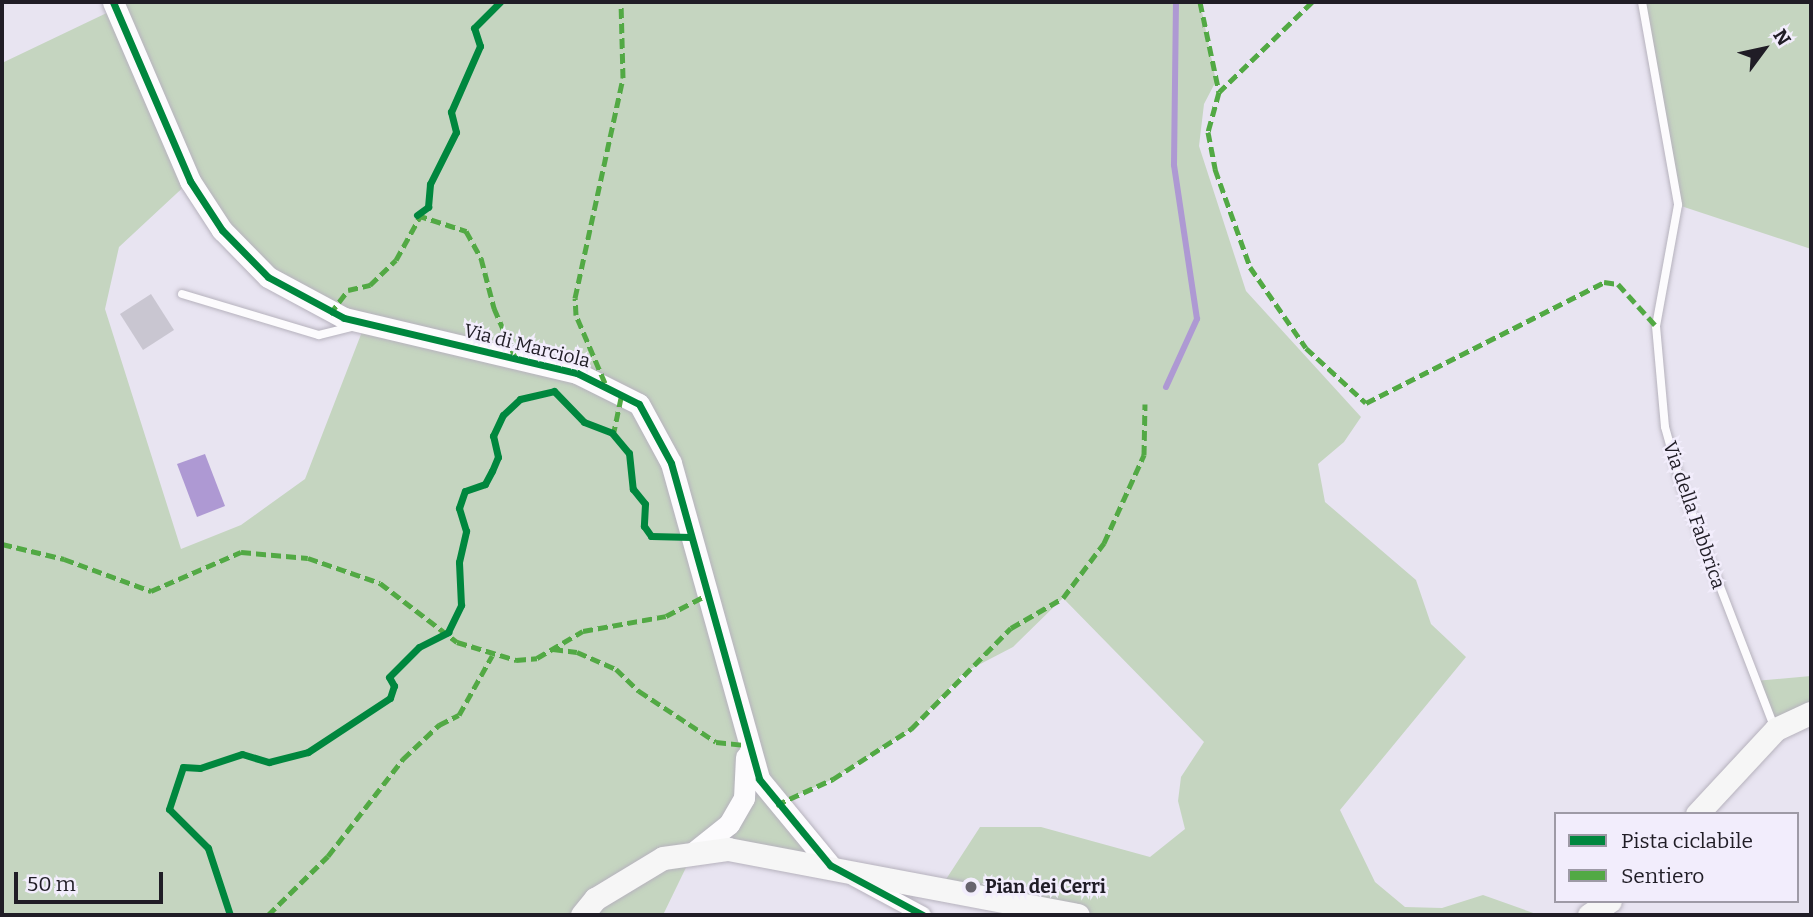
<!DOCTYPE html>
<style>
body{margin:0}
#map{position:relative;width:1813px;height:917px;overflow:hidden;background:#e8e4f1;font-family:Bitter,serif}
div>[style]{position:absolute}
.green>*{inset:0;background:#c5d5c0}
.water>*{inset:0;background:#ae99d3}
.stream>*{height:6px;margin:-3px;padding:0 3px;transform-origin:3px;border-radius:3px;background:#ae99d3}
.building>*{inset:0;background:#c9c6d1}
.roads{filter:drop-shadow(0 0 2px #b6b2bd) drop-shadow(0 0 2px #b6b2bd)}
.service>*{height:8px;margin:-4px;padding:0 4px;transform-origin:4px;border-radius:4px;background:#fcfbfd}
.minor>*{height:16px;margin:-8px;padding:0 8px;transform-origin:8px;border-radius:8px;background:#fcfbfd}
.tertiary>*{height:21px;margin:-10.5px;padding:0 10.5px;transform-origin:10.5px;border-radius:10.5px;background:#fcfbfd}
.secondary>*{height:23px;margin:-11.5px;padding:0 11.5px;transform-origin:11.5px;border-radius:11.5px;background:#f6f6f6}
.quiet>*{height:5px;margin-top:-2.5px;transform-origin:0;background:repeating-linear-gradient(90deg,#52a944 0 10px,transparent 0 15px)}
.cycleway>*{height:7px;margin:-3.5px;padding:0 3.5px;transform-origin:3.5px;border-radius:3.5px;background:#00873e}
.dots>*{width:19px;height:19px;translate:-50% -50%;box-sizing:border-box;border:4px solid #f2edfc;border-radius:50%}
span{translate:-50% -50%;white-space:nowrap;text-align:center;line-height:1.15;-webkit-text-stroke:5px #f2edfc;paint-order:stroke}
.street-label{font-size:19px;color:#201d26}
.poi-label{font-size:19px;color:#201d26;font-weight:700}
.left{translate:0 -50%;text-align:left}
.frame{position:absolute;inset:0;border:4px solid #201d26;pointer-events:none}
.legend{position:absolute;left:1554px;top:812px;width:245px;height:91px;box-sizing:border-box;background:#f2edfc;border:2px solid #9e9aa6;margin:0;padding:9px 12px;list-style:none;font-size:21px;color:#201d26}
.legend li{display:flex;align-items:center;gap:14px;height:35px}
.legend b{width:35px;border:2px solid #9e9aa6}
.north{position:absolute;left:1729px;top:14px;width:70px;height:70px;-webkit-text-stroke:5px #f2edfc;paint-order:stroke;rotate:57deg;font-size:19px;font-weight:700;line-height:28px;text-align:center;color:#201d26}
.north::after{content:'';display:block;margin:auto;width:24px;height:32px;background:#201d26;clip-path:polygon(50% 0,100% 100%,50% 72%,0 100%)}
.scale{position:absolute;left:14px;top:872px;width:149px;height:32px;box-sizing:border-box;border:4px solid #201d26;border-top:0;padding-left:9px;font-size:21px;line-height:24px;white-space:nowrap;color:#201d26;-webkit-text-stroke:5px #f2edfc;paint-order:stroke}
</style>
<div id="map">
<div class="green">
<div style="clip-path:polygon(evenodd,113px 2px,1200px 2px,1216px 81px,1204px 104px,1199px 146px,1246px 291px,1361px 417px,1344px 442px,1318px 464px,1325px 502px,1416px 580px,1431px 624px,1466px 657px,1340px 810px,1375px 882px,1405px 907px,1442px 908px,1483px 895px,1539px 915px,1078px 915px,941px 887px,980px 827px,1041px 827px,1150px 857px,1185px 829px,1178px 801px,1181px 777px,1204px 742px,1063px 598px,1013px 647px,963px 673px,911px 729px,833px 779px,777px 804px,830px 865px,694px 851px,663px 915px,2px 915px,2px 63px,115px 9px,113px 2px,190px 181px,268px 277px,365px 324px,305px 479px,241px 525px,181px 549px,105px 309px,119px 247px,190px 181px)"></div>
<div style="clip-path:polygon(1642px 2px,1811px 2px,1811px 249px,1678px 205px)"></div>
<div style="clip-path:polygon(1811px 676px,1811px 713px,1776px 729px,1755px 681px)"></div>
</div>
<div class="water">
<div style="clip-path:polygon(205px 454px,225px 506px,197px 517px,177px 464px)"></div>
</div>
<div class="stream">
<div style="left:1166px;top:387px;width:75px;rotate:-65.5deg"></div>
<div style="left:1197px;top:319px;width:156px;rotate:-98.5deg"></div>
<div style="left:1174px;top:165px;width:163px;rotate:-89.3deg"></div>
</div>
<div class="building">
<div style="clip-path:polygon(151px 294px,174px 330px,143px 350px,120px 314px)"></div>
</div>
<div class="roads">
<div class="service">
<div style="left:1642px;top:2px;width:206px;rotate:79.9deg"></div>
<div style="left:1678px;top:205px;width:123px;rotate:100.3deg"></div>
<div style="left:1656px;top:326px;width:101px;rotate:84.9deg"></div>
<div style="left:1665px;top:427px;width:63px;rotate:74.4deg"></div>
<div style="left:1682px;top:488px;width:255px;rotate:68.9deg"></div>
<div style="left:182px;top:294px;width:143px;rotate:16.7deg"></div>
<div style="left:319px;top:335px;width:34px;rotate:-14deg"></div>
</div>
<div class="minor">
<div style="left:854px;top:878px;width:78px;rotate:28.2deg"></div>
</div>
<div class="tertiary">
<div style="left:113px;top:2px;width:195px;rotate:66.7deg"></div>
<div style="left:190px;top:181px;width:59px;rotate:56.9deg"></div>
<div style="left:222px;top:230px;width:66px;rotate:45.6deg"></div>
<div style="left:268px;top:277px;width:86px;rotate:28.3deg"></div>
<div style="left:344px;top:318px;width:239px;rotate:13.3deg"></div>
<div style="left:577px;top:373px;width:69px;rotate:26.6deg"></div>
<div style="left:639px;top:404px;width:67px;rotate:61.5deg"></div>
<div style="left:671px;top:463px;width:328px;rotate:74.4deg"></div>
<div style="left:759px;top:779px;width:112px;rotate:50.5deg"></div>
<div style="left:694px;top:852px;width:45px;rotate:-38.7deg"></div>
<div style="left:729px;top:824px;width:30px;rotate:-60deg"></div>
<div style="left:744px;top:798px;width:41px;rotate:-87.2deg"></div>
</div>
<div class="secondary">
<div style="left:1697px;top:814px;width:116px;rotate:-47.1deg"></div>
<div style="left:1776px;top:729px;width:38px;rotate:-25deg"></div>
<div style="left:582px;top:915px;width:21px;rotate:-51deg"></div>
<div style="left:595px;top:899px;width:79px;rotate:-31.1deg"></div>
<div style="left:663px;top:858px;width:66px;rotate:-7.9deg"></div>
<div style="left:728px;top:849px;width:356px;rotate:10.7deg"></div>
<div style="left:1589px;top:915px;width:25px;rotate:-34deg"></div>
</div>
</div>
<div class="quiet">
<div style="left:1200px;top:2px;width:92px;rotate:78.1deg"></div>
<div style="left:1312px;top:2px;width:129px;rotate:135.9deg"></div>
<div style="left:1219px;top:92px;width:41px;rotate:105.4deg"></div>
<div style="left:1208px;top:132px;width:38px;rotate:79deg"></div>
<div style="left:1215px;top:169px;width:104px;rotate:70.3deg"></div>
<div style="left:1250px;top:267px;width:98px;rotate:55.3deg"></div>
<div style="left:1306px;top:348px;width:81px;rotate:42.5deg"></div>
<div style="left:1366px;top:403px;width:267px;rotate:-26.9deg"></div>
<div style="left:1604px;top:282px;width:14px;rotate:8deg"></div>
<div style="left:1618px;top:284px;width:57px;rotate:47.9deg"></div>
<div style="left:417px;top:215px;width:52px;rotate:18.1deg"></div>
<div style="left:466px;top:231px;width:31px;rotate:61deg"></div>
<div style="left:481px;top:258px;width:52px;rotate:75.4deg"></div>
<div style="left:494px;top:308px;width:56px;rotate:66.7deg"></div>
<div style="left:330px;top:314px;width:30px;rotate:-53deg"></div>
<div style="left:348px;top:290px;width:23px;rotate:-13deg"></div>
<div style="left:370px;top:285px;width:36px;rotate:-44deg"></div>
<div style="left:396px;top:260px;width:54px;rotate:-61deg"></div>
<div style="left:605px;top:383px;width:74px;rotate:-113.1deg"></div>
<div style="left:576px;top:315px;width:17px;rotate:-93deg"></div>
<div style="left:575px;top:298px;width:225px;rotate:-77.7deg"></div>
<div style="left:623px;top:78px;width:76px;rotate:-91.5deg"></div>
<div style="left:613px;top:436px;width:44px;rotate:-78.2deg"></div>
<div style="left:2px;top:544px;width:64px;rotate:13.6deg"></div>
<div style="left:64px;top:559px;width:93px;rotate:20.2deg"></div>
<div style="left:151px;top:591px;width:98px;rotate:-23.4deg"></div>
<div style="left:241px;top:552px;width:67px;rotate:5.1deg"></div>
<div style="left:308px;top:558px;width:76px;rotate:19.1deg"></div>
<div style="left:380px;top:583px;width:97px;rotate:37.5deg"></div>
<div style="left:457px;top:642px;width:62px;rotate:17deg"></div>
<div style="left:516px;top:660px;width:21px;rotate:-5deg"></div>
<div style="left:537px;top:658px;width:53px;rotate:-30.4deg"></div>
<div style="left:583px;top:631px;width:84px;rotate:-10.2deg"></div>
<div style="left:666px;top:616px;width:46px;rotate:-27.1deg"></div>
<div style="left:553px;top:649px;width:24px;rotate:7deg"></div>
<div style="left:577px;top:652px;width:43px;rotate:23.6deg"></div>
<div style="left:616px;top:669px;width:32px;rotate:44deg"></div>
<div style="left:639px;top:691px;width:92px;rotate:33.5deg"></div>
<div style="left:716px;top:742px;width:30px;rotate:6deg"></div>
<div style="left:776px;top:805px;width:63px;rotate:-24.5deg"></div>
<div style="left:833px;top:779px;width:93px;rotate:-32.7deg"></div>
<div style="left:911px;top:729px;width:142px;rotate:-45.3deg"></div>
<div style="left:1011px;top:628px;width:60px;rotate:-30deg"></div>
<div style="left:1063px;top:598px;width:69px;rotate:-53.3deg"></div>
<div style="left:1104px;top:543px;width:97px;rotate:-65.6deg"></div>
<div style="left:1144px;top:455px;width:51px;rotate:-88.9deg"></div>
<div style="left:268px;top:915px;width:84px;rotate:-44.5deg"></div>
<div style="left:328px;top:856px;width:123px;rotate:-52.3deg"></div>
<div style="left:403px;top:759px;width:50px;rotate:-43.4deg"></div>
<div style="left:439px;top:725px;width:22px;rotate:-27deg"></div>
<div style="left:459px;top:715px;width:68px;rotate:-60.8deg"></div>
</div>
<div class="cycleway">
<div style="left:113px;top:2px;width:195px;rotate:66.7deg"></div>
<div style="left:190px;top:181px;width:59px;rotate:56.9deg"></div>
<div style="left:222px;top:230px;width:66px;rotate:45.6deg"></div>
<div style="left:268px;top:277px;width:86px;rotate:28.3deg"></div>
<div style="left:344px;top:318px;width:239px;rotate:13.3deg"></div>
<div style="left:577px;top:373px;width:69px;rotate:26.6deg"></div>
<div style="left:639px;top:404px;width:67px;rotate:61.5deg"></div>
<div style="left:671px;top:463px;width:328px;rotate:74.4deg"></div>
<div style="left:759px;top:779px;width:112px;rotate:50.5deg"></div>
<div style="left:830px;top:865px;width:106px;rotate:28.3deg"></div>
<div style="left:417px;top:215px;width:14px;rotate:-36deg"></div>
<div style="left:428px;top:207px;width:23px;rotate:-85deg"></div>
<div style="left:430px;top:184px;width:58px;rotate:-63.4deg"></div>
<div style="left:456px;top:132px;width:21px;rotate:-104deg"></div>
<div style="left:451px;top:112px;width:72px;rotate:-66.3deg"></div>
<div style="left:480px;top:46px;width:19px;rotate:-108deg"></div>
<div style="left:474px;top:28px;width:37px;rotate:-45deg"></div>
<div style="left:230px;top:915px;width:71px;rotate:-108.2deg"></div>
<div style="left:208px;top:848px;width:55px;rotate:-135deg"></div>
<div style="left:169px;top:809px;width:44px;rotate:-71.6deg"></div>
<div style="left:183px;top:767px;width:17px;rotate:3deg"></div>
<div style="left:200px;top:768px;width:44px;rotate:-18.4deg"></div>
<div style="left:242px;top:754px;width:28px;rotate:17deg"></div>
<div style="left:269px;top:762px;width:40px;rotate:-14.4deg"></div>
<div style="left:308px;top:752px;width:98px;rotate:-33.4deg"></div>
<div style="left:390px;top:698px;width:13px;rotate:-72deg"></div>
<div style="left:394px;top:686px;width:10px;rotate:-119deg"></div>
<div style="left:389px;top:677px;width:42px;rotate:-45deg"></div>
<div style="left:419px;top:647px;width:33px;rotate:-27deg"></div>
<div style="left:448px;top:632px;width:30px;rotate:-64deg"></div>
<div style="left:461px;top:605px;width:43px;rotate:-92.7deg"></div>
<div style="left:459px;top:562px;width:32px;rotate:-77deg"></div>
<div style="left:466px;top:531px;width:24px;rotate:-107deg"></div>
<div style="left:459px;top:508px;width:18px;rotate:-71deg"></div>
<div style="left:465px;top:491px;width:21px;rotate:-19deg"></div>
<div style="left:485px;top:484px;width:15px;rotate:-62deg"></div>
<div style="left:492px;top:471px;width:15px;rotate:-67deg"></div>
<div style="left:498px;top:457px;width:22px;rotate:-103deg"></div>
<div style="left:493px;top:436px;width:23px;rotate:-65deg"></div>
<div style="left:503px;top:415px;width:23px;rotate:-43deg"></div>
<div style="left:520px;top:399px;width:35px;rotate:-13deg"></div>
<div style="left:554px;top:391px;width:43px;rotate:45.9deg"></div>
<div style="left:584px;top:422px;width:30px;rotate:21deg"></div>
<div style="left:612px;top:433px;width:26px;rotate:50deg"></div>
<div style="left:629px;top:453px;width:36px;rotate:84deg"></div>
<div style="left:633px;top:489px;width:19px;rotate:51deg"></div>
<div style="left:645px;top:504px;width:22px;rotate:93deg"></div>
<div style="left:644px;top:526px;width:12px;rotate:55deg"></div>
<div style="left:651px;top:536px;width:40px;rotate:1.4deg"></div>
</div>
<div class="dots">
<div style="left:971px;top:887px;background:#66636d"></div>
</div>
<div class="street-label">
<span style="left:527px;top:346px;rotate:14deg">Via di Marciola</span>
<span style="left:1694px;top:515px;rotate:71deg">Via della Fabbrica</span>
</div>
<div class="poi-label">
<span class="left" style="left:985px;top:887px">Pian dei Cerri</span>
</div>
<div class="frame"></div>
<ul class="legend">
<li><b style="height:9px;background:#00873e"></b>Pista ciclabile</li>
<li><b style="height:9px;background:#52a944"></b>Sentiero</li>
</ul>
<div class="north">N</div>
<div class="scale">50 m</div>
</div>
